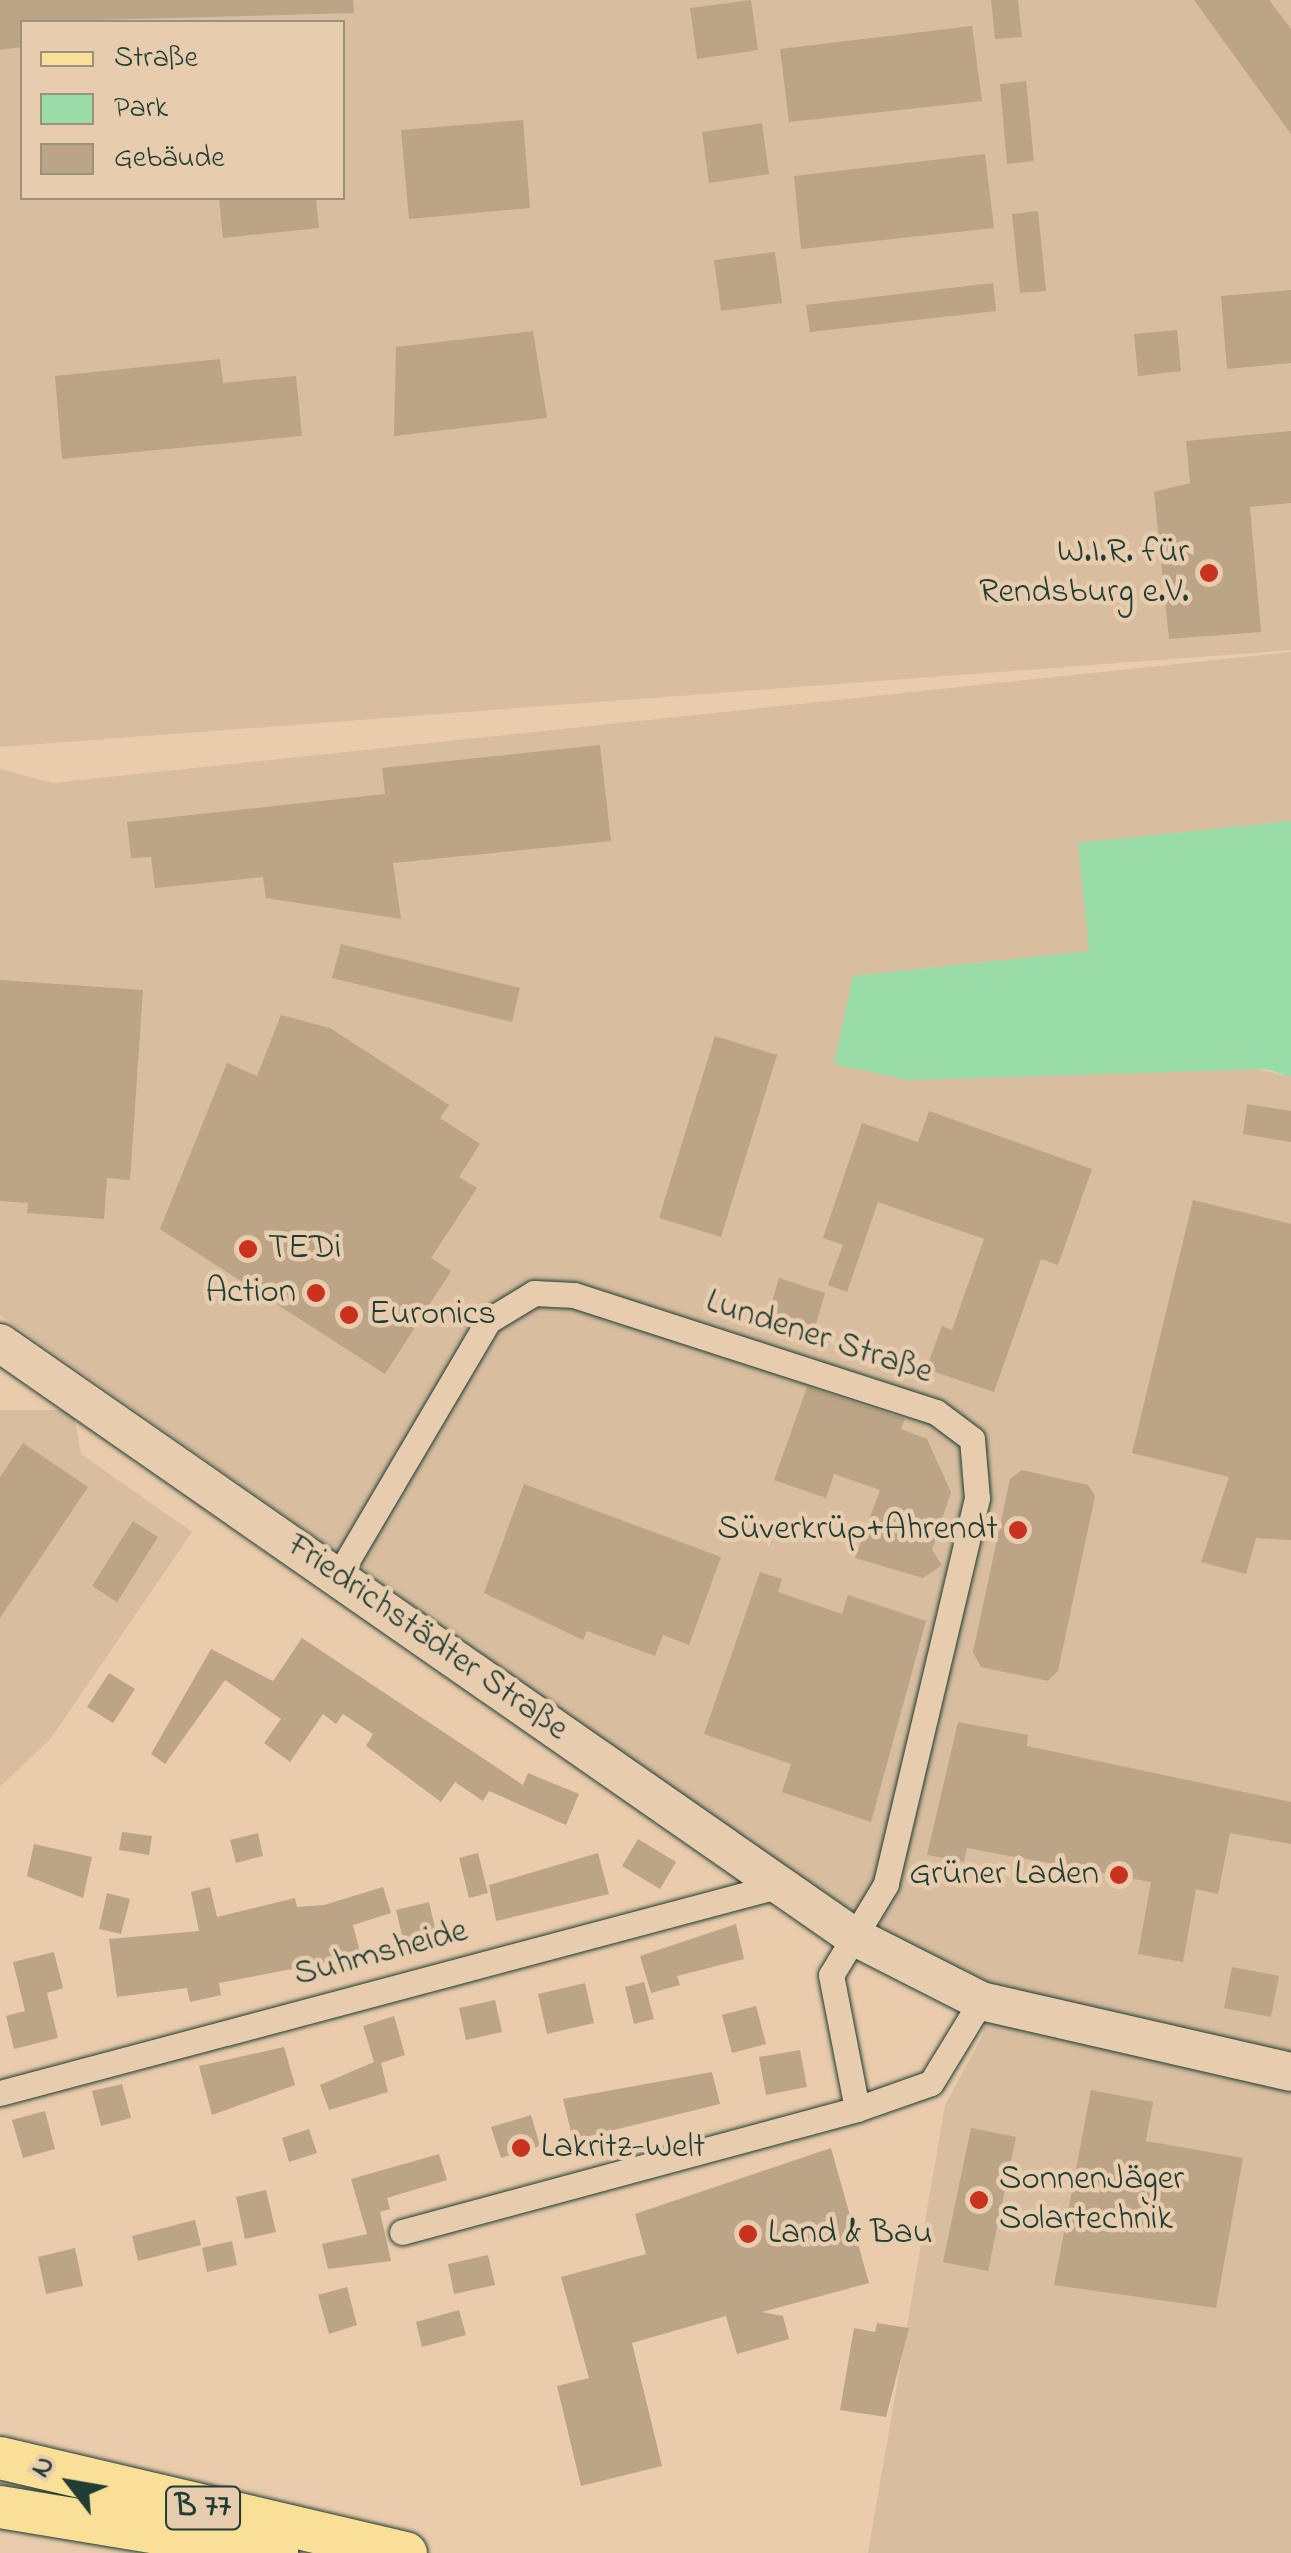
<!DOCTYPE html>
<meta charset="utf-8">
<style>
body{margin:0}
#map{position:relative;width:1291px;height:2553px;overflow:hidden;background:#eaccac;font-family:"Indie Flower",sans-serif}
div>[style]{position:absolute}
.built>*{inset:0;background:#d8bd9f}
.green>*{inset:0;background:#99dca7}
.building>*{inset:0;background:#bba586}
.roads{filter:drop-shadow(0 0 2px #1f3d34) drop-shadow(0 0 2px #1f3d34)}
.street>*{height:25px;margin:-12.5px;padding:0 12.5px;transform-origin:12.5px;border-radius:12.5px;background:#e7ccae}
.secondary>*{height:38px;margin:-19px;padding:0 19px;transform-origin:19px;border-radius:19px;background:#e7ccae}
.primary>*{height:42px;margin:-21px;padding:0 21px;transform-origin:21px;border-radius:21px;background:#fadf96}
.dots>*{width:28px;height:28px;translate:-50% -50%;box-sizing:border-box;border:5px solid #e7ccae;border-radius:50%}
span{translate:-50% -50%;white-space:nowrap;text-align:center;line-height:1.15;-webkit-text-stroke:9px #e7ccae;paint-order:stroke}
.shield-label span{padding:2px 8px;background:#e7ccae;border:2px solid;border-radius:8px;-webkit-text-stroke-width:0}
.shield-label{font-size:32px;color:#1f3d34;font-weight:700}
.poi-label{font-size:35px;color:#1f3d34}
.right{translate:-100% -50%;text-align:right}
.left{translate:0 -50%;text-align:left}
.street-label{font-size:35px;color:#1f3d34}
.legend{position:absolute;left:20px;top:20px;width:325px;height:180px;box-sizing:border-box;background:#e7ccae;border:2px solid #97937d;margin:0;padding:12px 18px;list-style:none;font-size:30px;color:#1f3d34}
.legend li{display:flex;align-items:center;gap:20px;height:50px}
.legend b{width:50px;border:2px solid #97937d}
.north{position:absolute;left:20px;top:2433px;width:100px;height:100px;-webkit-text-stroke:8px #e7ccae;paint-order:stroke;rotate:301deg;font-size:28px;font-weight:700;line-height:40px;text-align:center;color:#1f3d34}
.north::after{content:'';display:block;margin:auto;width:35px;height:45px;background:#1f3d34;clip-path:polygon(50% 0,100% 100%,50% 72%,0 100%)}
</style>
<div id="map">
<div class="built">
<div style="clip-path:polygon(evenodd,0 0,1291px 0,1291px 650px,0 747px,0 0,22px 22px,342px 22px,342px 198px,22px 198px,22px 22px)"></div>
<div style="clip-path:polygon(1291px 652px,1291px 821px,1079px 843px,1090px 951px,853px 976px,1291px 1077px,1291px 2553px,868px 2553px,945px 2105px,983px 2035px,989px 1989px,829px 1899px,0 1315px,0 769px,52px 783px)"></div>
<div style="clip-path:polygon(0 1410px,73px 1410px,81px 1454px,192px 1532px,51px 1738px,0 1787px)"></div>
</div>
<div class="green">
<div style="clip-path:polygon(1291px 821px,1291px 1077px,1266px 1069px,907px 1080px,834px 1064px,853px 976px,1089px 951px,1078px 843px)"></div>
</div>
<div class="building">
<div style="clip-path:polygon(0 0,353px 0,354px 13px,22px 22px,22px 47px,0 50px)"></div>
<div style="clip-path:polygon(751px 0,758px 50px,697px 59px,690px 8px)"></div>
<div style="clip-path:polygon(991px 0,1018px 0,1022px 37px,995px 39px)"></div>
<div style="clip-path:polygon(1194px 0,1269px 0,1291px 29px,1291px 134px)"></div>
<div style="clip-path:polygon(972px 26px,982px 101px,789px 122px,780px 49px)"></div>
<div style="clip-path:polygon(1026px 81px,1034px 161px,1007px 164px,1000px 84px)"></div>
<div style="clip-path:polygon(523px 120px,530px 208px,409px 219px,401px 130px)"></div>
<div style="clip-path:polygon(762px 123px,769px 174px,709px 183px,702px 132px)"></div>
<div style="clip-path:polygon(985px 154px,994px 228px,801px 249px,794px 176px)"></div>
<div style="clip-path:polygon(219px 198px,316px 198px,319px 228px,223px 238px)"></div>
<div style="clip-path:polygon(1038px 211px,1046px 291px,1020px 293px,1012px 214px)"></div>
<div style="clip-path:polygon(775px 252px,782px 303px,721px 311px,714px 260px)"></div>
<div style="clip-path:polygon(993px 283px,996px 311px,810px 332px,806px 305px)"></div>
<div style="clip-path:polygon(1291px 290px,1291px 363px,1227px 369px,1221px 296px)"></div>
<div style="clip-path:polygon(1177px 330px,1181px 371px,1138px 376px,1134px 334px)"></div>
<div style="clip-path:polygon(533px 331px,547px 418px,394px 436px,396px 347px)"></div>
<div style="clip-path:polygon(220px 359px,223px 383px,296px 376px,302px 436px,62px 459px,55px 376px)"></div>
<div style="clip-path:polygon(1291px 431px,1291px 503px,1250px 507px,1261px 632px,1169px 639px,1154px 492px,1190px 483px,1186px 441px)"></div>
<div style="clip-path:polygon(600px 745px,611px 841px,393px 863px,401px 919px,266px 898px,263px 877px,155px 888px,151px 857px,131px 858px,127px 822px,385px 794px,382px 768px)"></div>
<div style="clip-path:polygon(341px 944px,520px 988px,512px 1022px,332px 978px)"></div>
<div style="clip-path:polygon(0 980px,143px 990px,130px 1180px,107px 1178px,104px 1219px,27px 1213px,28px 1203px,0 1201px)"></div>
<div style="clip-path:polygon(281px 1015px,330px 1028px,449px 1105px,440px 1118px,480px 1144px,459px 1177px,477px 1188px,431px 1258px,451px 1271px,385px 1374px,160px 1229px,227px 1063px,257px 1076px)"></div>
<div style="clip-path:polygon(715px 1036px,777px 1055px,721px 1237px,659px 1218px)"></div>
<div style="clip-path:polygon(1247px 1104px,1291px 1111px,1291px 1142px,1243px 1134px)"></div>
<div style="clip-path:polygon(929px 1111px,1092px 1169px,1058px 1265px,1041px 1259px,994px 1392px,926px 1369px,942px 1326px,952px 1330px,984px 1239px,878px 1202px,847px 1292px,828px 1285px,843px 1245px,823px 1238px,862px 1123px,918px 1142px)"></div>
<div style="clip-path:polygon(1193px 1200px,1291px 1224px,1291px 1540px,1256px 1538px,1246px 1574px,1201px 1562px,1229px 1477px,1132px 1453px)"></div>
<div style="clip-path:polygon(779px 1278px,825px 1293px,813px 1334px,767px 1319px)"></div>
<div style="clip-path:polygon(807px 1387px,905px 1419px,901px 1429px,927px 1439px,951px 1492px,932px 1550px,942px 1565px,923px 1578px,855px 1558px,880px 1490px,834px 1474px,826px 1498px,774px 1480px)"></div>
<div style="clip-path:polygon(23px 1443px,88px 1487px,0 1618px,0 1477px)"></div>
<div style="clip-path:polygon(1022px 1470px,1088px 1485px,1095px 1496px,1058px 1671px,1048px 1681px,981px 1667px,973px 1652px,1010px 1479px)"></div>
<div style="clip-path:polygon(524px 1484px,721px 1557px,689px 1645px,663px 1635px,655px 1656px,587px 1631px,583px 1640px,484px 1593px)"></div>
<div style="clip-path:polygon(133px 1521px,158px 1537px,117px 1602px,92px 1586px)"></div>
<div style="clip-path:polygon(760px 1572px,782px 1579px,778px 1592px,842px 1614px,848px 1595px,926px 1621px,871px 1822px,782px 1792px,791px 1764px,704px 1734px)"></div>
<div style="clip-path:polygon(302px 1638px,523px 1785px,528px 1773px,579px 1794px,566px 1825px,489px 1791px,483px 1801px,455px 1782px,441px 1802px,366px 1746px,373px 1734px,343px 1714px,336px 1724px,323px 1714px,290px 1762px,264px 1743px,281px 1719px,225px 1680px,165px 1764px,151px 1754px,211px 1649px,273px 1681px)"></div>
<div style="clip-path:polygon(109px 1673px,135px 1689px,113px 1723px,87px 1707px)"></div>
<div style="clip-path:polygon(958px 1722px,1028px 1735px,1027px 1746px,1291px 1802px,1291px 1844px,1230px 1833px,1218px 1894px,1196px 1889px,1183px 1962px,1138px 1954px,1151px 1882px,967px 1848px,964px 1862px,927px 1855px)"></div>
<div style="clip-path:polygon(122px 1832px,152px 1836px,149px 1855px,119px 1850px)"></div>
<div style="clip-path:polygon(258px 1833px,263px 1856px,236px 1863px,230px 1840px)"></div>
<div style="clip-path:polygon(638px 1839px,676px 1862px,660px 1889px,622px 1866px)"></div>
<div style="clip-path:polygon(34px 1844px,92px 1857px,83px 1898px,27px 1876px)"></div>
<div style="clip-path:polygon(478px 1853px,488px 1893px,469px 1898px,459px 1858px)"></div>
<div style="clip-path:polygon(598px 1853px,609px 1894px,496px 1921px,489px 1885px)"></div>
<div style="clip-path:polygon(210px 1887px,217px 1917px,295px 1898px,297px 1907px,324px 1905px,383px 1887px,391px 1913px,353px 1925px,361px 1956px,219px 1983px,221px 1995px,190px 2002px,187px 1988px,117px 1997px,109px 1939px,199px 1931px,191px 1892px)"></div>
<div style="clip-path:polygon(107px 1893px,130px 1899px,121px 1934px,99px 1929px)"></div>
<div style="clip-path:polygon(429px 1902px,439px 1944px,406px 1952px,396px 1910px)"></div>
<div style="clip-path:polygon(736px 1924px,744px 1959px,677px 1976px,680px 1985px,651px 1993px,640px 1956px)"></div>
<div style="clip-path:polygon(54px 1952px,63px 1988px,47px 1993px,58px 2038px,14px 2049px,6px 2016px,25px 2011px,13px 1962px)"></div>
<div style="clip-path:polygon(1232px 1967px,1279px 1976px,1271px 2017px,1224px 2008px)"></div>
<div style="clip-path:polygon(644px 1982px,654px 2019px,634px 2024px,625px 1987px)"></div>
<div style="clip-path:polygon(585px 1983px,594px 2023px,547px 2034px,538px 1994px)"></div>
<div style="clip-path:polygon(495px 2000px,502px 2032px,466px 2040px,459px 2008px)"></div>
<div style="clip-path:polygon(756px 2006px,766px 2044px,732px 2053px,722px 2015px)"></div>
<div style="clip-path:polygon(394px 2016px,405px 2055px,381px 2063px,388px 2092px,329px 2110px,320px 2085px,374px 2062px,363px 2026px)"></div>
<div style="clip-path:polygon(284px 2047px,295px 2085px,212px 2115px,199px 2066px)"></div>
<div style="clip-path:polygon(800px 2050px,807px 2087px,766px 2095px,759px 2057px)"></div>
<div style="clip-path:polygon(712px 2072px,720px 2104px,573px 2140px,563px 2099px)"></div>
<div style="clip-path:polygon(122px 2084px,131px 2118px,101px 2126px,92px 2091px)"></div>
<div style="clip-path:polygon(1091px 2090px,1153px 2102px,1146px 2141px,1243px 2158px,1216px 2308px,1054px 2285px)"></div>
<div style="clip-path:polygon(45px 2111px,55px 2149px,23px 2158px,12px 2120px)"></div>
<div style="clip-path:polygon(531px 2115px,540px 2146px,501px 2158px,491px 2127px)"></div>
<div style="clip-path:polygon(971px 2128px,1016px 2137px,988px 2271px,943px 2262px)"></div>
<div style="clip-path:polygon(309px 2129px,317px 2153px,289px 2162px,282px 2138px)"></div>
<div style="clip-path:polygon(831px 2148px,869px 2283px,762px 2312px,783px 2316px,789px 2339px,737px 2354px,726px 2316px,632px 2343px,662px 2466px,581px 2486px,557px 2386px,589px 2378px,561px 2277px,646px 2254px,635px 2214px)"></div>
<div style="clip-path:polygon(439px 2154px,447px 2180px,387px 2198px,390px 2209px,380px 2212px,391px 2261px,328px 2269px,322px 2244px,367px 2234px,351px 2179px)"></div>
<div style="clip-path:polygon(266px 2190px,276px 2232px,245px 2239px,236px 2197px)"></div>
<div style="clip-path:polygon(195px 2220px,201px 2245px,138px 2261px,132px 2236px)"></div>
<div style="clip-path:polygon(232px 2241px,237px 2265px,207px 2272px,202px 2248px)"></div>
<div style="clip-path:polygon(75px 2248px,83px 2286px,46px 2294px,38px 2257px)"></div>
<div style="clip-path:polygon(488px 2255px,495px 2285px,454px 2294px,448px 2264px)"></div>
<div style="clip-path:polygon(347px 2287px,357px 2325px,329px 2334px,318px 2295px)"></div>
<div style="clip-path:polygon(459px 2310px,466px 2335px,422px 2347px,416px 2322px)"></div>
<div style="clip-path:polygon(877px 2323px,909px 2328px,886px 2417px,840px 2410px,854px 2328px,875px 2332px)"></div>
</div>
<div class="roads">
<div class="street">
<div style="left:338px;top:1576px;width:296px;rotate:-59.5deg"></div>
<div style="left:488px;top:1321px;width:54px;rotate:-31.3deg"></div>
<div style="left:534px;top:1293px;width:40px;rotate:2.9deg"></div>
<div style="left:574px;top:1295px;width:380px;rotate:17.9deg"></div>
<div style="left:936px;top:1412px;width:45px;rotate:36.9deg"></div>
<div style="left:972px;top:1439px;width:59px;rotate:85.2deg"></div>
<div style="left:977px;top:1498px;width:397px;rotate:103.3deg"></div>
<div style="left:886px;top:1884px;width:106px;rotate:121.1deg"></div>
<div style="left:831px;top:1975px;width:136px;rotate:79deg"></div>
<div style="left:857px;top:2109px;width:78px;rotate:-19.4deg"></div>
<div style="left:931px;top:2083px;width:96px;rotate:-58.6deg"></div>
<div style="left:0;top:2093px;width:808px;rotate:-14.91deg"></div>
<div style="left:402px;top:2232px;width:471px;rotate:-15.1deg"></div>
</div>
<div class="secondary">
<div style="left:0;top:1343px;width:1039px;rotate:34.81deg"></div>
<div style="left:853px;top:1936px;width:144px;rotate:26.9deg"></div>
<div style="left:981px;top:2001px;width:318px;rotate:12.9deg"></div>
</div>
<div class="primary">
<div style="left:0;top:2458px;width:417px;rotate:13.2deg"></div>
<div style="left:0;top:2507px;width:281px;rotate:9.4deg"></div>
</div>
</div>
<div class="dots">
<div style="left:1209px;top:573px;background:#c8321e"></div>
<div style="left:248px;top:1249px;background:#c8321e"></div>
<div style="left:316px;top:1293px;background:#c8321e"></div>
<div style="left:349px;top:1315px;background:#c8321e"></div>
<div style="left:1018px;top:1530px;background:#c8321e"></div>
<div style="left:1119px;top:1875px;background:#c8321e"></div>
<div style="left:521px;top:2148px;background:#c8321e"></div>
<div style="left:979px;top:2200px;background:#c8321e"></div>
<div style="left:748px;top:2234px;background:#c8321e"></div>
</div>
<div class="shield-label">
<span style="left:203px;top:2508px">B 77</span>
</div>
<div class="poi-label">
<span class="right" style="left:1189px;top:573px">W.I.R. für<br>Rendsburg e.V.</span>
<span class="left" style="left:268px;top:1249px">TEDi</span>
<span class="right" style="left:296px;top:1293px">Action</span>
<span class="left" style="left:369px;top:1315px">Euronics</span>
<span class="right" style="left:998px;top:1530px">Süverkrüp+Ahrendt</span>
<span class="right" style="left:1099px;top:1875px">Grüner Laden</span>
<span class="left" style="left:541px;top:2148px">Lakritz-Welt</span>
<span class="left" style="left:999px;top:2200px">SonnenJäger<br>Solartechnik</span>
<span class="left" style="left:768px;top:2234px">Land &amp; Bau</span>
</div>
<div class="street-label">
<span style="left:819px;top:1338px;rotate:18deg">Lundener Straße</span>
<span style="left:427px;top:1638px;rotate:35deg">Friedrichstädter Straße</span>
<span style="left:381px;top:1954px;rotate:-15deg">Suhmsheide</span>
</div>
<ul class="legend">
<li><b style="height:12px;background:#fadf96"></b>Straße</li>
<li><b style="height:28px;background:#99dca7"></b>Park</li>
<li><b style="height:28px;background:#bba586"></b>Gebäude</li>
</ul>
<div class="north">N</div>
</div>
